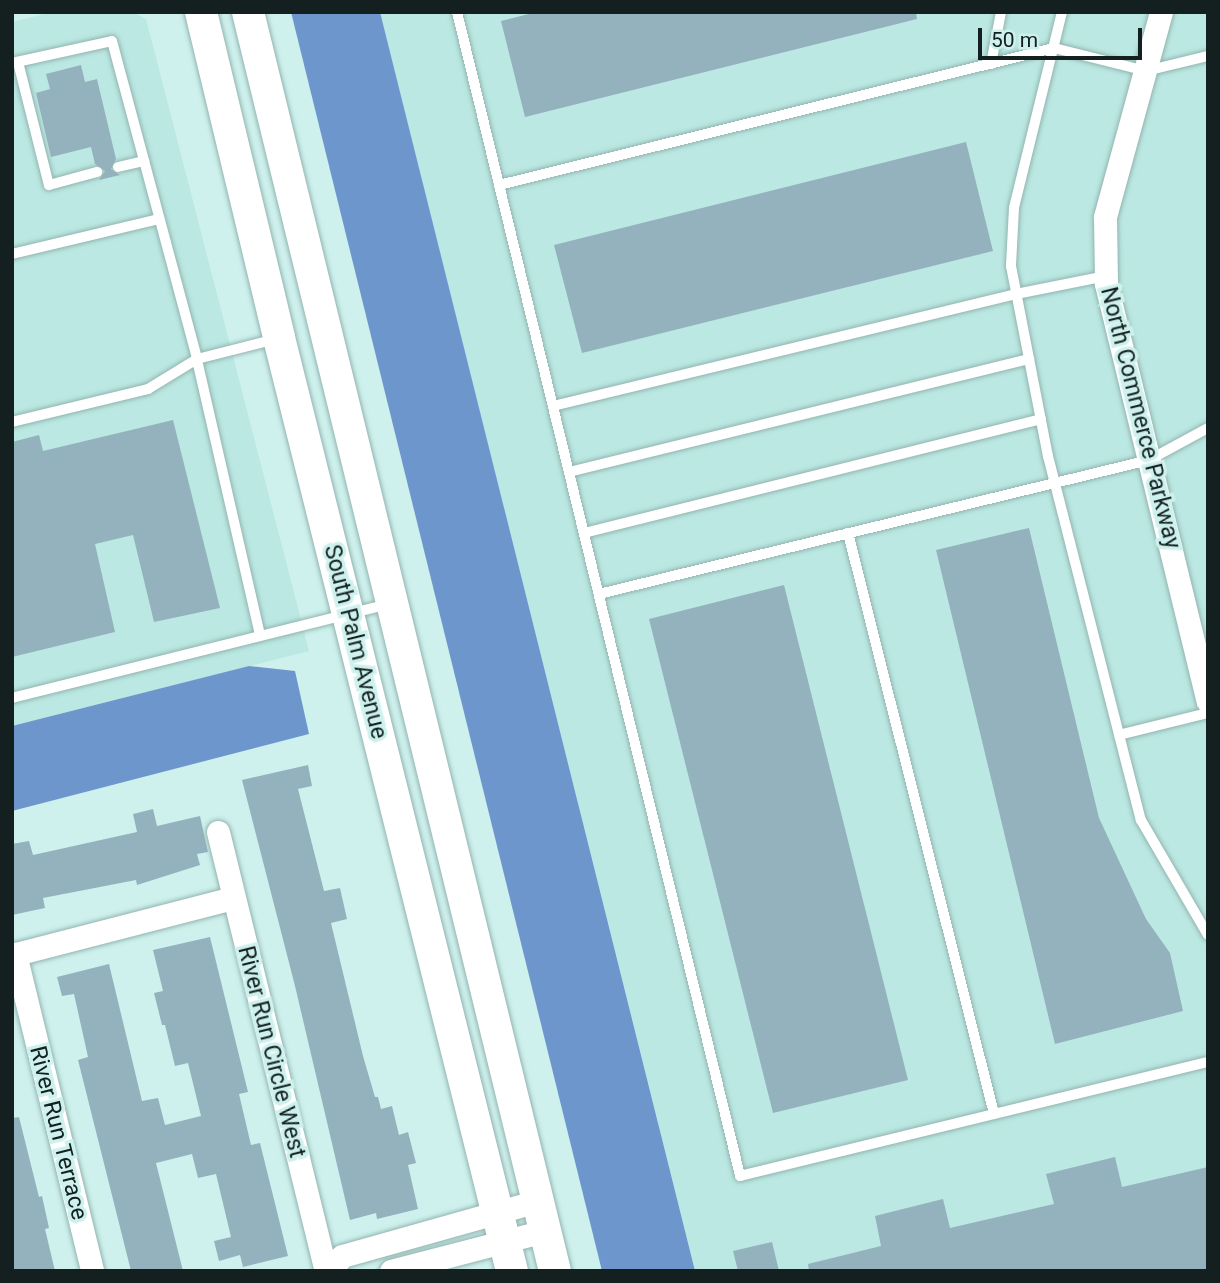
<!DOCTYPE html>
<style>
body{margin:0}
#map{position:relative;width:1220px;height:1283px;overflow:hidden;background:#cef1ed;font-family:Roboto,sans-serif}
div>[style]{position:absolute}
.built>*{inset:0;background:#bbe8e2}
.water>*{inset:0;background:#6d96cc}
.building>*{inset:0;background:#94b2bd}
.roads{filter:drop-shadow(0 0 2px #93b4b0) drop-shadow(0 0 2px #93b4b0)}
.lane>*{height:10px;margin:-5px;padding:0 5px;transform-origin:5px;border-radius:5px;background:#fff}
.street>*{height:23px;margin:-11.5px;padding:0 11.5px;transform-origin:11.5px;border-radius:11.5px;background:#fff}
.secondary>*{height:32px;margin:-16px;padding:0 16px;transform-origin:16px;border-radius:16px;background:#fff}
span{translate:-50% -50%;white-space:nowrap;text-align:center;line-height:1.15;-webkit-text-stroke:7px #cef1ed;paint-order:stroke}
.street-label{font-size:23px;color:#13201f}
.frame{position:absolute;inset:0;border:14px solid #13201f;pointer-events:none}
.scale{position:absolute;left:978px;top:28px;width:164px;height:32px;box-sizing:border-box;border:4px solid #13201f;border-top:0;padding-left:9px;font-size:21px;line-height:24px;white-space:nowrap;color:#13201f;-webkit-text-stroke:5px #cef1ed;paint-order:stroke}
</style>
<div id="map">
<div class="built">
<div style="clip-path:polygon(52px 12px,133px 12px,146px 19px,309px 651px,12px 726px,12px 22px)"></div>
<div style="clip-path:polygon(380px 12px,1208px 12px,1208px 1271px,695px 1271px)"></div>
</div>
<div class="water">
<div style="clip-path:polygon(291px 12px,380px 12px,695px 1271px,602px 1271px)"></div>
<div style="clip-path:polygon(249px 666px,295px 671px,309px 734px,12px 811px,12px 726px)"></div>
</div>
<div class="building">
<div style="clip-path:polygon(537px 12px,916px 12px,917px 19px,525px 117px,501px 21px)"></div>
<div style="clip-path:polygon(81px 65px,85px 82px,97px 79px,116px 159px,111px 169px,120px 175px,99px 180px,105px 171px,95px 164px,91px 147px,51px 157px,36px 93px,50px 89px,46px 74px)"></div>
<div style="clip-path:polygon(966px 142px,993px 251px,582px 353px,554px 245px)"></div>
<div style="clip-path:polygon(173px 420px,220px 608px,154px 622px,133px 535px,95px 544px,115px 632px,12px 657px,12px 442px,39px 435px,43px 451px)"></div>
<div style="clip-path:polygon(1029px 528px,1099px 818px,1146px 919px,1170px 953px,1183px 1011px,1055px 1044px,936px 550px)"></div>
<div style="clip-path:polygon(784px 585px,908px 1080px,773px 1113px,649px 619px)"></div>
<div style="clip-path:polygon(308px 765px,312px 786px,298px 789px,324px 891px,340px 888px,347px 919px,331px 923px,363px 1056px,375px 1097px,378px 1097px,381px 1109px,392px 1106px,399px 1135px,408px 1132px,416px 1163px,408px 1165px,418px 1209px,377px 1219px,376px 1213px,350px 1220px,295px 986px,242px 780px)"></div>
<div style="clip-path:polygon(153px 809px,157px 826px,200px 816px,208px 852px,197px 854px,200px 865px,137px 885px,136px 880px,43px 898px,45px 908px,12px 915px,12px 844px,29px 841px,33px 855px,137px 832px,133px 814px)"></div>
<div style="clip-path:polygon(210px 937px,248px 1092px,239px 1094px,251px 1145px,260px 1143px,288px 1256px,243px 1267px,240px 1255px,219px 1261px,214px 1241px,231px 1237px,216px 1174px,198px 1178px,192px 1154px,156px 1163px,183px 1271px,131px 1271px,78px 1060px,88px 1057px,74px 994px,62px 996px,57px 977px,109px 964px,142px 1101px,158px 1098px,165px 1125px,201px 1116px,188px 1063px,175px 1066px,165px 1025px,162px 1025px,154px 993px,163px 991px,153px 950px)"></div>
<div style="clip-path:polygon(19px 1117px,39px 1197px,42px 1196px,49px 1228px,45px 1229px,55px 1271px,12px 1271px,12px 1118px)"></div>
<div style="clip-path:polygon(1115px 1157px,1122px 1187px,1208px 1167px,1208px 1271px,809px 1271px,808px 1264px,881px 1246px,875px 1216px,943px 1199px,950px 1228px,1054px 1204px,1046px 1174px)"></div>
<div style="clip-path:polygon(772px 1242px,779px 1271px,738px 1271px,733px 1251px)"></div>
</div>
<div class="roads">
<div class="lane">
<div style="left:457px;top:12px;width:1198px;rotate:76.33deg"></div>
<div style="left:740px;top:1176px;width:482px;rotate:-13.7deg"></div>
<div style="left:1062px;top:12px;width:202px;rotate:103.8deg"></div>
<div style="left:1014px;top:208px;width:58px;rotate:93deg"></div>
<div style="left:1011px;top:266px;width:194px;rotate:79deg"></div>
<div style="left:1048px;top:456px;width:376px;rotate:75.7deg"></div>
<div style="left:1141px;top:820px;width:133px;rotate:59.8deg"></div>
<div style="left:18px;top:62px;width:127px;rotate:75.9deg"></div>
<div style="left:49px;top:185px;width:50px;rotate:-15.2deg"></div>
<div style="left:12px;top:63px;width:102px;rotate:-12.4deg"></div>
<div style="left:112px;top:41px;width:329px;rotate:75deg"></div>
<div style="left:197px;top:359px;width:57px;rotate:148.5deg"></div>
<div style="left:148px;top:389px;width:140px;rotate:166.4deg"></div>
<div style="left:991px;top:64px;width:53px;rotate:-79.1deg"></div>
<div style="left:118px;top:167px;width:27px;rotate:-13deg"></div>
<div style="left:499px;top:185px;width:572px;rotate:-13.87deg"></div>
<div style="left:1054px;top:48px;width:95px;rotate:14deg"></div>
<div style="left:1146px;top:71px;width:64px;rotate:-13.6deg"></div>
<div style="left:12px;top:254px;width:151px;rotate:-13.4deg"></div>
<div style="left:553px;top:406px;width:476px;rotate:-13.6deg"></div>
<div style="left:1016px;top:294px;width:92px;rotate:-11.3deg"></div>
<div style="left:569px;top:472px;width:474px;rotate:-13.8deg"></div>
<div style="left:584px;top:533px;width:471px;rotate:-14deg"></div>
<div style="left:848px;top:533px;width:599px;rotate:75.89deg"></div>
<div style="left:599px;top:594px;width:566px;rotate:-13.69deg"></div>
<div style="left:1149px;top:460px;width:67px;rotate:-28.5deg"></div>
<div style="left:260px;top:635px;width:283px;rotate:-102.9deg"></div>
<div style="left:197px;top:359px;width:81px;rotate:-14.2deg"></div>
<div style="left:12px;top:698px;width:390px;rotate:-14deg"></div>
<div style="left:1119px;top:735px;width:92px;rotate:-13.9deg"></div>
</div>
<div class="street">
<div style="left:1161px;top:12px;width:213px;rotate:105.3deg"></div>
<div style="left:1105px;top:217px;width:67px;rotate:89.1deg"></div>
<div style="left:1106px;top:284px;width:429px;rotate:76.3deg"></div>
<div style="left:218px;top:832px;width:452px;rotate:76.2deg"></div>
<div style="left:15px;top:954px;width:326px;rotate:76.3deg"></div>
<div style="left:12px;top:955px;width:228px;rotate:-14.5deg"></div>
<div style="left:330px;top:1271px;width:19px;rotate:-51deg"></div>
<div style="left:342px;top:1256px;width:204px;rotate:-15.7deg"></div>
<div style="left:391px;top:1271px;width:159px;rotate:-14.6deg"></div>
</div>
<div class="secondary">
<div style="left:201px;top:12px;width:335px;rotate:76.5deg"></div>
<div style="left:279px;top:338px;width:962px;rotate:75.98deg"></div>
<div style="left:248px;top:12px;width:1296px;rotate:76.3deg"></div>
</div>
</div>
<div class="street-label">
<span style="left:1140px;top:418px;rotate:76deg">North Commerce Parkway</span>
<span style="left:355px;top:642px;rotate:76deg">South Palm Avenue</span>
<span style="left:271px;top:1052px;rotate:76deg">River Run Circle West</span>
<span style="left:58px;top:1133px;rotate:76deg">River Run Terrace</span>
</div>
<div class="frame"></div>
<div class="scale">50 m</div>
</div>
